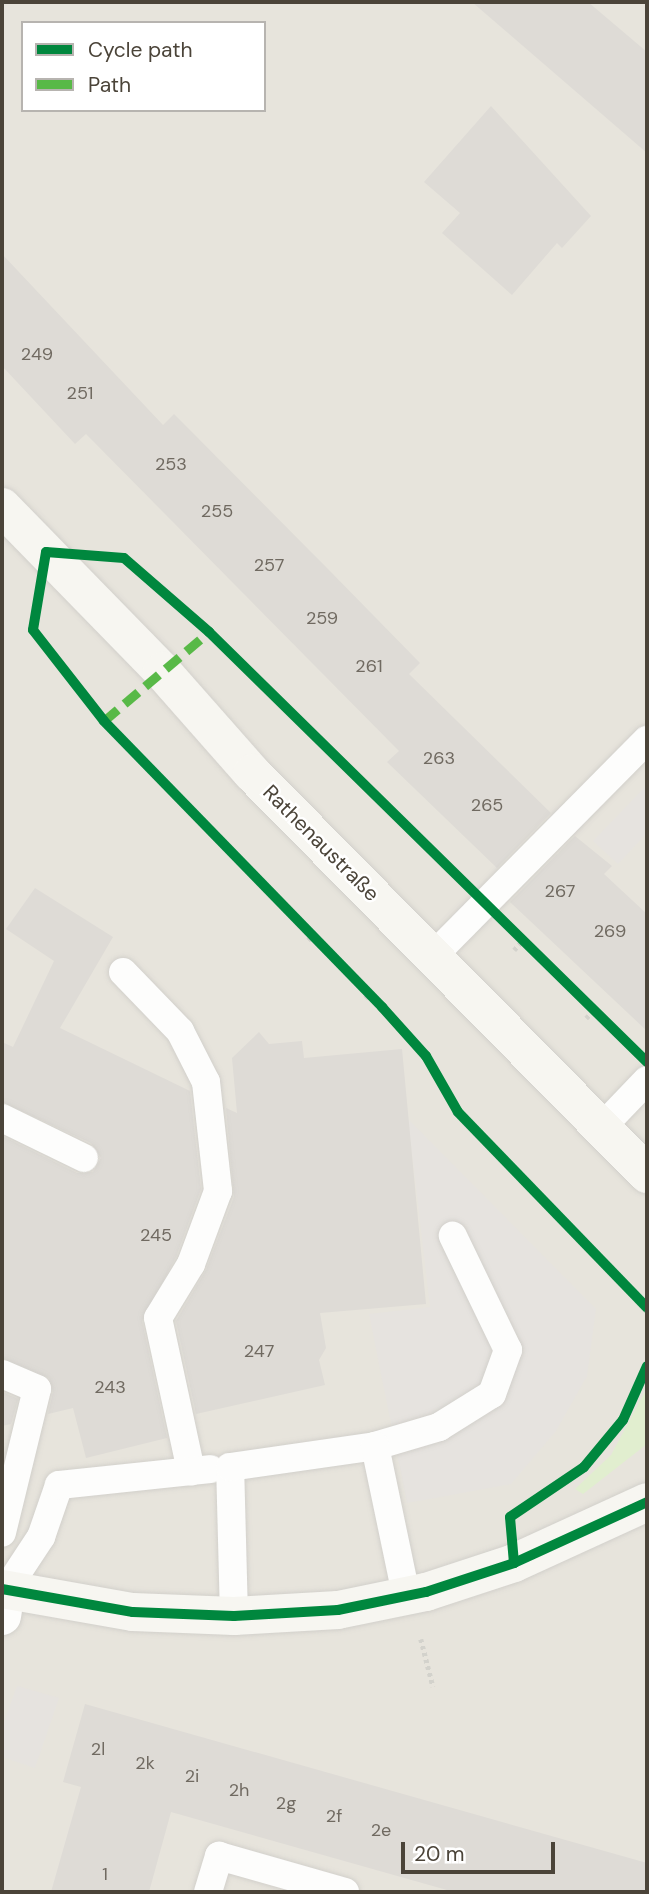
<!DOCTYPE html>
<meta charset="utf-8">
<style>
body{margin:0}
#map{position:relative;width:649px;height:1894px;overflow:hidden;background:#f4f2ee;font-family:"DM Sans",sans-serif}
div>[style]{position:absolute}
.residential>*{inset:0;background:#e7e4dc}
.green>*{inset:0;background:#e1eecf}
.parking>*{inset:0;background:#e6e3df}
.building>*{inset:0;background:#dedbd6}
.path>*{height:4.5px;margin-top:-2.25px;transform-origin:0;background:repeating-linear-gradient(90deg,#d3d2cc 0 3.5px,transparent 0 7px)}
.roads{filter:drop-shadow(0 0 2px #d2d0cb) drop-shadow(0 0 2px #d2d0cb)}
.lane>*{height:28px;margin:-14px;padding:0 14px;transform-origin:14px;border-radius:14px;background:#fdfdfc}
.street>*{height:38px;margin:-19px;padding:0 19px;transform-origin:19px;border-radius:19px;background:#fdfdfc}
.secondary>*{height:38px;margin:-19px;padding:0 19px;transform-origin:19px;border-radius:19px;background:#f7f6f1}
.quiet>*{height:9px;margin-top:-4.5px;transform-origin:0;background:repeating-linear-gradient(90deg,#58b947 0 18px,transparent 0 27px)}
.cycleway>*{height:10px;margin:-5px;padding:0 5px;transform-origin:5px;border-radius:5px;background:#00873e}
span{translate:-50% -50%;white-space:nowrap;text-align:center;line-height:1.15;-webkit-text-stroke:5px #fff;paint-order:stroke}
.number-label{font-size:18px;color:#706a61}
.number-label span{-webkit-text-stroke-width:0}
.street-label{font-size:21px;color:#4b4439}
.frame{position:absolute;inset:0;border:4px solid #4b4439;pointer-events:none}
.legend{position:absolute;left:21px;top:21px;width:245px;height:91px;box-sizing:border-box;background:#fff;border:2px solid #b7b4b0;margin:0;padding:9px 12px;list-style:none;font-size:21px;color:#4b4439}
.legend li{display:flex;align-items:center;gap:14px;height:35px}
.legend b{width:35px;border:2px solid #b7b4b0}
.scale{position:absolute;left:401px;top:1842px;width:154px;height:32px;box-sizing:border-box;border:4px solid #4b4439;border-top:0;padding-left:9px;font-size:21px;line-height:24px;white-space:nowrap;color:#4b4439;-webkit-text-stroke:5px #fff;paint-order:stroke}
</style>
<div id="map">
<div class="residential">
<div style="clip-path:polygon(evenodd,2px 2px,647px 2px,647px 1892px,2px 1892px,2px 2px,23px 23px,264px 23px,264px 110px,23px 110px,23px 23px)"></div>
</div>
<div class="green">
<div style="clip-path:polygon(647px 1388px,647px 1444px,583px 1494px,575px 1489px,611px 1455px)"></div>
</div>
<div class="parking">
<div style="clip-path:polygon(647px 785px,647px 833px,618px 864px,593px 841px)"></div>
<div style="clip-path:polygon(408px 1119px,596px 1309px,587px 1376px,556px 1431px,511px 1484px,407px 1503px,369px 1314px,430px 1307px)"></div>
<div style="clip-path:polygon(17px 1686px,59px 1698px,35px 1768px,2px 1757px,2px 1728px)"></div>
</div>
<div class="building">
<div style="clip-path:polygon(472px 2px,588px 2px,647px 52px,647px 153px)"></div>
<div style="clip-path:polygon(491px 106px,591px 216px,562px 248px,557px 243px,512px 295px,442px 233px,460px 213px,424px 182px)"></div>
<div style="clip-path:polygon(2px 254px,163px 425px,174px 414px,327px 568px,420px 663px,409px 674px,551px 813px,497px 868px,387px 762px,399px 751px,166px 515px,86px 434px,75px 444px,2px 366px)"></div>
<div style="clip-path:polygon(575px 836px,612px 866px,604px 874px,647px 914px,647px 1031px,510px 902px)"></div>
<div style="clip-path:polygon(35px 888px,113px 937px,60px 1028px,190px 1091px,201px 1189px,176px 1257px,142px 1321px,167px 1438px,86px 1458px,73px 1408px,48px 1414px,53px 1392px,49px 1378px,2px 1358px,2px 1136px,77px 1173px,93px 1172px,101px 1158px,91px 1143px,2px 1102px,2px 1042px,13px 1047px,54px 961px,6px 929px)"></div>
<div style="clip-path:polygon(259px 1032px,269px 1044px,302px 1041px,304px 1058px,402px 1049px,426px 1304px,320px 1313px,326px 1348px,319px 1360px,325px 1385px,196px 1414px,176px 1321px,206px 1270px,234px 1197px,226px 1108px,237px 1113px,232px 1058px)"></div>
<div style="clip-path:polygon(2px 1392px,18px 1399px,11px 1424px,2px 1426px)"></div>
<div style="clip-path:polygon(85px 1704px,647px 1863px,647px 1892px,454px 1892px,171px 1812px,149px 1892px,51px 1892px,81px 1787px,63px 1782px)"></div>
</div>
<div class="path">
<div style="left:308px;top:940px;width:7px;rotate:-45deg"></div>
<div style="left:514px;top:950px;width:13px;rotate:-48deg"></div>
<div style="left:365px;top:998px;width:7px;rotate:-45deg"></div>
<div style="left:586px;top:1018px;width:13px;rotate:-45deg"></div>
<div style="left:421px;top:1639px;width:49px;rotate:75.7deg"></div>
</div>
<div class="roads">
<div class="lane">
<div style="left:433px;top:956px;width:304px;rotate:-45.3deg"></div>
<div style="left:123px;top:972px;width:82px;rotate:46deg"></div>
<div style="left:180px;top:1031px;width:57px;rotate:63deg"></div>
<div style="left:206px;top:1082px;width:110px;rotate:83.7deg"></div>
<div style="left:218px;top:1191px;width:78px;rotate:110.3deg"></div>
<div style="left:191px;top:1264px;width:63px;rotate:121.4deg"></div>
<div style="left:158px;top:1318px;width:157px;rotate:77.8deg"></div>
<div style="left:2px;top:1118px;width:91px;rotate:26deg"></div>
<div style="left:601px;top:1128px;width:66px;rotate:-46.2deg"></div>
<div style="left:2px;top:1374px;width:38px;rotate:23deg"></div>
<div style="left:37px;top:1389px;width:148px;rotate:103.7deg"></div>
<div style="left:375px;top:1446px;width:67px;rotate:-16.5deg"></div>
<div style="left:439px;top:1427px;width:62px;rotate:-31.9deg"></div>
<div style="left:492px;top:1394px;width:47px;rotate:-70deg"></div>
<div style="left:508px;top:1350px;width:127px;rotate:-115.8deg"></div>
<div style="left:6px;top:1590px;width:64px;rotate:-56.6deg"></div>
<div style="left:41px;top:1537px;width:55px;rotate:-70.9deg"></div>
<div style="left:59px;top:1485px;width:152px;rotate:-6deg"></div>
<div style="left:234px;top:1616px;width:149px;rotate:-91.5deg"></div>
<div style="left:230px;top:1467px;width:147px;rotate:-8.2deg"></div>
<div style="left:375px;top:1446px;width:152px;rotate:78.2deg"></div>
<div style="left:208px;top:1892px;width:38px;rotate:-73deg"></div>
<div style="left:219px;top:1856px;width:131px;rotate:15.9deg"></div>
</div>
<div class="street">
<div style="left:2px;top:1616px;width:26px;rotate:-81deg"></div>
</div>
<div class="secondary">
<div style="left:2px;top:507px;width:229px;rotate:45.7deg"></div>
<div style="left:162px;top:671px;width:136px;rotate:48.6deg"></div>
<div style="left:252px;top:773px;width:563px;rotate:45.43deg"></div>
<div style="left:2px;top:1589px;width:133px;rotate:10deg"></div>
<div style="left:133px;top:1612px;width:101px;rotate:2.3deg"></div>
<div style="left:234px;top:1616px;width:104px;rotate:-3.3deg"></div>
<div style="left:338px;top:1610px;width:90px;rotate:-11.6deg"></div>
<div style="left:426px;top:1592px;width:93px;rotate:-18.2deg"></div>
<div style="left:514px;top:1563px;width:146px;rotate:-24.6deg"></div>
</div>
</div>
<div class="quiet">
<div style="left:104px;top:721px;width:138px;rotate:-40.3deg"></div>
</div>
<div class="cycleway">
<div style="left:46px;top:552px;width:79px;rotate:99.5deg"></div>
<div style="left:33px;top:630px;width:115px;rotate:52deg"></div>
<div style="left:104px;top:721px;width:399px;rotate:45.8deg"></div>
<div style="left:382px;top:1007px;width:66px;rotate:48.1deg"></div>
<div style="left:426px;top:1056px;width:64px;rotate:60.3deg"></div>
<div style="left:458px;top:1112px;width:272px;rotate:46deg"></div>
<div style="left:46px;top:552px;width:78px;rotate:4.4deg"></div>
<div style="left:124px;top:558px;width:113px;rotate:41deg"></div>
<div style="left:209px;top:632px;width:614px;rotate:44.47deg"></div>
<div style="left:514px;top:1563px;width:46px;rotate:-95deg"></div>
<div style="left:510px;top:1517px;width:89px;rotate:-34deg"></div>
<div style="left:584px;top:1467px;width:61px;rotate:-50.3deg"></div>
<div style="left:623px;top:1420px;width:59px;rotate:-66deg"></div>
<div style="left:2px;top:1589px;width:133px;rotate:10deg"></div>
<div style="left:133px;top:1612px;width:101px;rotate:2.3deg"></div>
<div style="left:234px;top:1616px;width:104px;rotate:-3.3deg"></div>
<div style="left:338px;top:1610px;width:90px;rotate:-11.6deg"></div>
<div style="left:426px;top:1592px;width:93px;rotate:-18.2deg"></div>
<div style="left:514px;top:1563px;width:146px;rotate:-24.6deg"></div>
</div>
<div class="number-label">
<span style="left:37px;top:354px">249</span>
<span style="left:80px;top:393px">251</span>
<span style="left:171px;top:464px">253</span>
<span style="left:217px;top:511px">255</span>
<span style="left:269px;top:565px">257</span>
<span style="left:322px;top:618px">259</span>
<span style="left:369px;top:666px">261</span>
<span style="left:439px;top:758px">263</span>
<span style="left:487px;top:805px">265</span>
<span style="left:560px;top:891px">267</span>
<span style="left:610px;top:931px">269</span>
<span style="left:156px;top:1235px">245</span>
<span style="left:259px;top:1351px">247</span>
<span style="left:110px;top:1387px">243</span>
<span style="left:98px;top:1749px">2l</span>
<span style="left:145px;top:1763px">2k</span>
<span style="left:192px;top:1776px">2i</span>
<span style="left:239px;top:1790px">2h</span>
<span style="left:286px;top:1803px">2g</span>
<span style="left:334px;top:1816px">2f</span>
<span style="left:381px;top:1830px">2e</span>
<span style="left:105px;top:1874px">1</span>
</div>
<div class="street-label">
<span style="left:321px;top:843px;rotate:45deg">Rathenaustraße</span>
</div>
<div class="frame"></div>
<ul class="legend">
<li><b style="height:9px;background:#00873e"></b>Cycle path</li>
<li><b style="height:9px;background:#58b947"></b>Path</li>
</ul>
<div class="scale">20 m</div>
</div>
